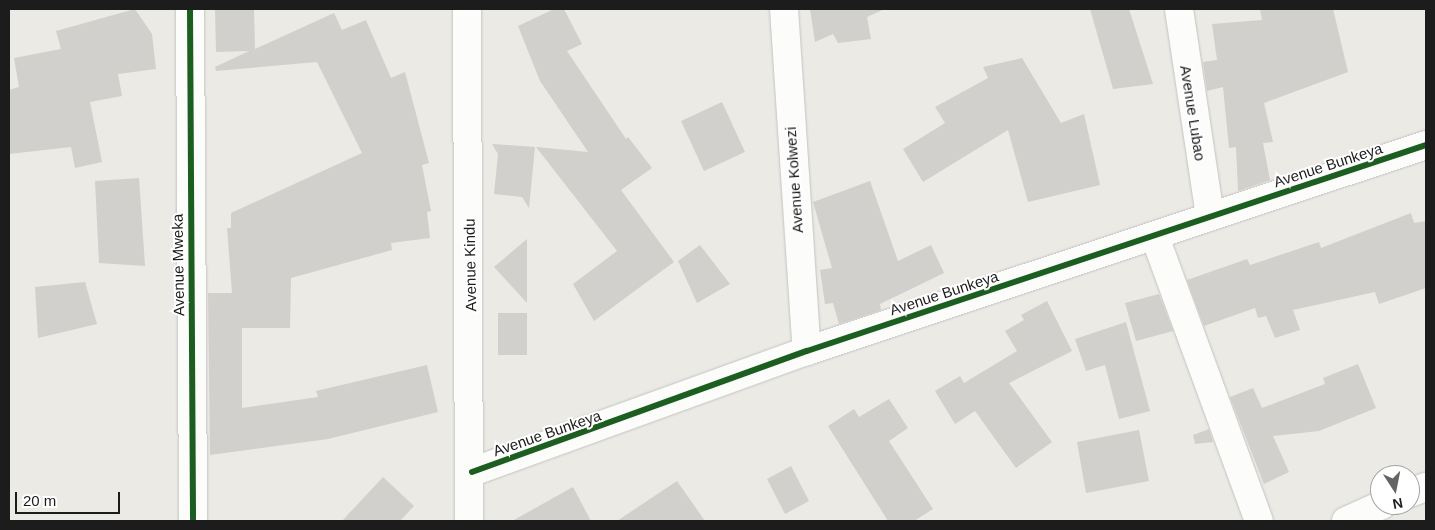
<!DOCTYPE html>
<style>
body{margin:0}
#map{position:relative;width:1435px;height:530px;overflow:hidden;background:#ebeae5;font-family:Helvetica,sans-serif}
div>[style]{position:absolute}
.building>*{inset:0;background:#d1d0cc}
.roads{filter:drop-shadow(0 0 1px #c3c3c1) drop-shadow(0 0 1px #c3c3c1)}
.street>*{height:28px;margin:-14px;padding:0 14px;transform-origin:14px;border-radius:14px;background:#fcfcfb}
.cycleway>*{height:6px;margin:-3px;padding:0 3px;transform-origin:3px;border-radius:3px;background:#1b5e20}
span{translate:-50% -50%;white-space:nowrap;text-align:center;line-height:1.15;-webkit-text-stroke:4px #fff;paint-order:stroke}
.street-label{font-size:15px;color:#1c1c1c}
.frame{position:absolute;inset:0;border:10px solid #1c1c1c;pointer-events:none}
.north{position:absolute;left:1370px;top:465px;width:50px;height:50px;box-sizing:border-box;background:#fff;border:1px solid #a4a4a4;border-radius:50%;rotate:169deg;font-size:14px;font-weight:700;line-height:20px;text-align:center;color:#1c1c1c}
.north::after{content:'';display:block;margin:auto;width:18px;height:22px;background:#646462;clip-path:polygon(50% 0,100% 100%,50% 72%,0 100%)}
.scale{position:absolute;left:15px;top:492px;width:105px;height:22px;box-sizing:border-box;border:2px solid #1c1c1c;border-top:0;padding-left:6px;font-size:15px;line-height:18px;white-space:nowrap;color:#1c1c1c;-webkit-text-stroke:4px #fff;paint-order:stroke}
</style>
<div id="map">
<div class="building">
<div style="clip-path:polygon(135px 9px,152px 34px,156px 69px,118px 74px,122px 96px,90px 102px,102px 162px,75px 168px,71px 147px,9px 154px,9px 90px,19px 87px,14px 58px,61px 49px,56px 31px)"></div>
<div style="clip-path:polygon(215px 9px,254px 9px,255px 49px,334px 13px,342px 30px,366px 20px,391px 78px,405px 72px,429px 163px,422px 165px,431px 211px,427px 212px,430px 238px,391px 243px,392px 250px,291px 278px,290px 328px,242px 328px,242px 408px,318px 397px,316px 391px,427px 365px,438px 412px,328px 439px,210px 455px,208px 293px,232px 293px,227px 228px,231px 228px,231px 213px,362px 153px,317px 62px,216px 71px,215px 67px,249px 51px,216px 52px)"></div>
<div style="clip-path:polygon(554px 9px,564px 9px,582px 44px,567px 51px,626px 139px,628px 137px,652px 168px,621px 190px,674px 262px,594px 321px,573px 284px,617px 251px,536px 147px,588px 152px,540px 81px,518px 26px)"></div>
<div style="clip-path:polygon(810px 9px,885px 9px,867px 17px,871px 39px,838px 43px,833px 34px,815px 42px)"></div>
<div style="clip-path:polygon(1090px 9px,1129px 9px,1153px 84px,1113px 89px)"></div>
<div style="clip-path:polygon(1260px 9px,1333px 9px,1348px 72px,1264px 103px,1273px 142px,1263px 143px,1270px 180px,1238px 191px,1236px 147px,1229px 148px,1223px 87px,1207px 91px,1203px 62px,1217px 60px,1212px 24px,1262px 20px)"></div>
<div style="clip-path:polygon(1022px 58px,1061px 123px,1084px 114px,1100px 185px,1028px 202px,1008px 130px,923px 182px,903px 149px,945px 123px,935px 107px,988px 78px,983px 67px)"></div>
<div style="clip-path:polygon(722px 102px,745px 152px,704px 171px,681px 121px)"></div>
<div style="clip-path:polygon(492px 144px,535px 147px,529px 208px,522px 197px,494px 194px,498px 154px)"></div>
<div style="clip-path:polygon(139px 178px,145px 266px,99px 263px,95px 181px)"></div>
<div style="clip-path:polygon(870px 181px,898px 261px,931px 245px,944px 273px,880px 304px,881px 310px,839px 324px,833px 303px,825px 304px,820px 270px,832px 268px,813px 202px)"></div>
<div style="clip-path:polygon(1411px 213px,1414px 223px,1426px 221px,1426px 288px,1379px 304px,1375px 292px,1293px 310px,1300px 330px,1275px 338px,1266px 316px,1258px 318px,1255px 308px,1204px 326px,1187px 280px,1247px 259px,1250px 265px,1319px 242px,1321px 248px)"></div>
<div style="clip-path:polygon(527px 239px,527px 303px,494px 267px)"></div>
<div style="clip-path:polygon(700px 245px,730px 284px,697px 303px,678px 261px)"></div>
<div style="clip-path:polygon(85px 282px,97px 324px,38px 338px,35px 287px)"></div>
<div style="clip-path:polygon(1159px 294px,1173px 331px,1136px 341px,1125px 303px)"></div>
<div style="clip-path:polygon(1047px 301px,1072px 351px,1009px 383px,1052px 442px,1016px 468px,975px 411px,955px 424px,935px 391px,960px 376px,964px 383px,1017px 351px,1005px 331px,1024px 320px,1021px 315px)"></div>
<div style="clip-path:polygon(498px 313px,527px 313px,527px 355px,498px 355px)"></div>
<div style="clip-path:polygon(1126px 322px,1150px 411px,1119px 419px,1105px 365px,1086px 371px,1075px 339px)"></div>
<div style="clip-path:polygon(1358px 364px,1376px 408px,1319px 431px,1273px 436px,1289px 472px,1264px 484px,1230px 397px,1253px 388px,1262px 408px,1325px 384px,1323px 378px)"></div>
<div style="clip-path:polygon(889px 399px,908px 428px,889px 441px,933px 509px,914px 521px,888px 521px,828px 426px,854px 409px,859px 417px)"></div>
<div style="clip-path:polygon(1209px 429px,1213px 442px,1195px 444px,1193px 435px)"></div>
<div style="clip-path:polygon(1139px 430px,1149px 481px,1086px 493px,1077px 442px)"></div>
<div style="clip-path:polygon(791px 466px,809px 501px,785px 514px,767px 479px)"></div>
<div style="clip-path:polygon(383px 477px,414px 506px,400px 521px,342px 521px)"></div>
<div style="clip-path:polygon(677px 481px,705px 521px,617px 521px)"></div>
<div style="clip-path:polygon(573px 487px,591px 521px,512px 521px)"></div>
</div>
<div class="roads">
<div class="street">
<div style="left:190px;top:9px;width:512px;rotate:89.66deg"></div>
<div style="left:467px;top:9px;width:512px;rotate:89.78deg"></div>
<div style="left:784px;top:9px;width:343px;rotate:86.2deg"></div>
<div style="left:1179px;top:9px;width:209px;rotate:81.5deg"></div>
<div style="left:1155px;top:237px;width:302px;rotate:69.9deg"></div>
<div style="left:472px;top:472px;width:356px;rotate:-19.9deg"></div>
<div style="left:807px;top:351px;width:652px;rotate:-18.41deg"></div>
<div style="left:1410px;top:493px;width:17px;rotate:-21deg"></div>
<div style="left:1346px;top:521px;width:39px;rotate:-24deg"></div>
</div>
</div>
<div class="cycleway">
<div style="left:190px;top:9px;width:512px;rotate:89.66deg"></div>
<div style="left:472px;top:472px;width:356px;rotate:-19.9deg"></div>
<div style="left:807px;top:351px;width:652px;rotate:-18.41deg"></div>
</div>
<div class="street-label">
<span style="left:1193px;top:113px;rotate:81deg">Avenue Lubao</span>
<span style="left:1328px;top:165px;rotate:-18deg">Avenue Bunkeya</span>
<span style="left:794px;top:180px;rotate:-94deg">Avenue Kolwezi</span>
<span style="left:178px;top:265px;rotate:-91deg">Avenue Mweka</span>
<span style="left:470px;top:265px;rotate:-91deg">Avenue Kindu</span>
<span style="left:944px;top:293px;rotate:-18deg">Avenue Bunkeya</span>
<span style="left:547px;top:433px;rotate:-19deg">Avenue Bunkeya</span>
</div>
<div class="frame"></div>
<div class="north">N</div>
<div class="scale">20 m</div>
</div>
